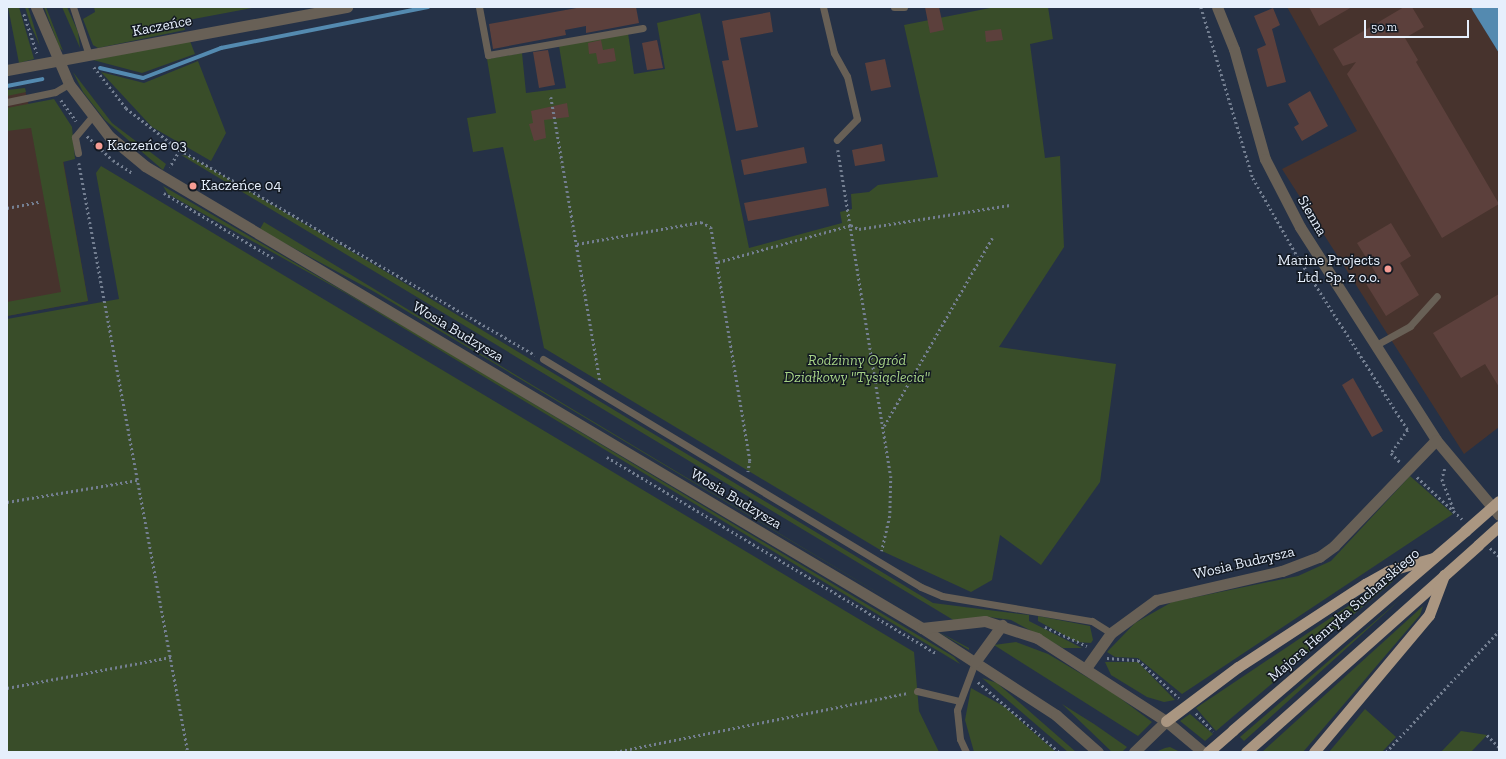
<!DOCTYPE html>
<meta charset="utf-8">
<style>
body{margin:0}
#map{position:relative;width:1506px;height:759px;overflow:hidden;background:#253146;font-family:"Zilla Slab",serif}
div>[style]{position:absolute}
.industrial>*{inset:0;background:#47332d}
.green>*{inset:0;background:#394d29}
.water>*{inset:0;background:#548ab0}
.stream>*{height:4px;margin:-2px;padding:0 2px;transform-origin:2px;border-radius:2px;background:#548ab0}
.building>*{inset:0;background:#5c403c}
.path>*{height:2.5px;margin-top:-1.25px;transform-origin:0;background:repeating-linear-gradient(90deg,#747f91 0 2px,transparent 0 5px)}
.service>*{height:7px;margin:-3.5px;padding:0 3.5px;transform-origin:3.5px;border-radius:3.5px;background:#686056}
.minor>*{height:11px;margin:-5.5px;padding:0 5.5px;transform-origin:5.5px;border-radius:5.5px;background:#686056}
.tertiary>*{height:11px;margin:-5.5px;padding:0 5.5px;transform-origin:5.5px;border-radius:5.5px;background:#686056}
.trunk>*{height:11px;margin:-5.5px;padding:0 5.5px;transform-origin:5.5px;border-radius:5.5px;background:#aa9681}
.trunk-bridge>*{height:11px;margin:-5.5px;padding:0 5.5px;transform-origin:5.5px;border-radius:5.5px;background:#aa9681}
.dots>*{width:11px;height:11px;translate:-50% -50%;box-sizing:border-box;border:2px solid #131922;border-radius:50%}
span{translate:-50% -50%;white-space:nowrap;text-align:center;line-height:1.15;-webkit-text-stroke:3px #131922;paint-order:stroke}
.street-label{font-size:15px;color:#e6effc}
.poi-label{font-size:15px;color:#e6effc}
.left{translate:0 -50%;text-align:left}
.right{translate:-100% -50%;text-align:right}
.park-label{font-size:15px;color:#a5d185;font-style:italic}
.frame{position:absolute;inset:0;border:8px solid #e6effc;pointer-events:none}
.scale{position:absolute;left:1364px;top:20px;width:105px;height:18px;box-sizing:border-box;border:2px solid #e6effc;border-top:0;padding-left:5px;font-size:12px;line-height:14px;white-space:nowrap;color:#e6effc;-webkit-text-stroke:3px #131922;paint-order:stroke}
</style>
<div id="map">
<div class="industrial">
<div style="clip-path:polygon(1287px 7px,1471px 7px,1499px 53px,1499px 427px,1464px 454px,1282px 169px,1357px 131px)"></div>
<div style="clip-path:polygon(25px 90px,31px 114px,55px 114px,88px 301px,7px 316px,7px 94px)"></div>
</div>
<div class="green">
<div style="clip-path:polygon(8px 7px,19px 7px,34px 59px,19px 63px)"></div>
<div style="clip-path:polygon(25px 7px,28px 7px,40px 46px,31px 26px)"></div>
<div style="clip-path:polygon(44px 7px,46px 7px,63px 51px,59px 47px)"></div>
<div style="clip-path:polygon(62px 7px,67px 7px,78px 32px,80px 48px)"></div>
<div style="clip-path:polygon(94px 7px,258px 7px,183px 21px,185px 30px,98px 48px,93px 45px,83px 19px,95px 12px)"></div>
<div style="clip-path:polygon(995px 7px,1048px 7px,1053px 39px,1030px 44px,1045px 158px,1060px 156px,1064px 247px,999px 347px,1116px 364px,1100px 482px,1041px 565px,1000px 535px,992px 580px,971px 592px,882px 551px,544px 348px,503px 147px,473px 152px,467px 118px,496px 113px,487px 59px,522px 53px,526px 93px,566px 88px,559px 46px,628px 33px,634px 74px,665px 69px,657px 23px,700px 13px,749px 248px,842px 223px,840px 212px,852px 209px,851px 194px,869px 192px,878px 185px,938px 177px,904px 25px)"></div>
<div style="clip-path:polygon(190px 41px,195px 54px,142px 73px,93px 60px)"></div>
<div style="clip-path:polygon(198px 61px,226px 133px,211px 161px,152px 127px,101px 72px,144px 83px)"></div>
<div style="clip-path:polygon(73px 72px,112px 123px,166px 164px,163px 170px,105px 120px,83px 92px)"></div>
<div style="clip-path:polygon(25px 88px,26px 92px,7px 96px,7px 90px)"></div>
<div style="clip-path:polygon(54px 99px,72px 127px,75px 159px,63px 162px,88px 301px,7px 316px,7px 302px,61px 292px,31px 128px,7px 131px,7px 108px)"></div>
<div style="clip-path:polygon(181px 155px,189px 156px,378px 267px,933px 603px,1029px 615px,1029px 621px,1082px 648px,1063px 648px,1011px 620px,989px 617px,955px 621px)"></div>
<div style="clip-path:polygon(101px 166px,914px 652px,919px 711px,939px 752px,7px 752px,7px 319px,119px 299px,96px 173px)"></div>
<div style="clip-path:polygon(163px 186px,441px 348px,954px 657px,960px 664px,347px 294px,168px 194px)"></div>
<div style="clip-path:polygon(264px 222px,534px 386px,922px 619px,373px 291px,275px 238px,260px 229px)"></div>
<div style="clip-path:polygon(1410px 476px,1453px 514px,1182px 694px,1138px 658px,1115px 657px,1107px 652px,1135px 623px,1172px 602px,1298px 576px,1331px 561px)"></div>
<div style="clip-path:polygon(1393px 576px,1393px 581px,1216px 731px,1196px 708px)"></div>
<div style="clip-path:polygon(1402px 598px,1244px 741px,1240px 737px)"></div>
<div style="clip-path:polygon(1423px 606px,1420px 615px,1303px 752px,1262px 752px)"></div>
<div style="clip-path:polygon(1038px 616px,1090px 626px,1093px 640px,1091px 643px,1077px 642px,1038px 621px)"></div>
<div style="clip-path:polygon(937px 631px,969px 648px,969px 650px)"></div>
<div style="clip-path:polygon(1016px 642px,1048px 654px,1112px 692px,1152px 722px,1138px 736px,994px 645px)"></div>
<div style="clip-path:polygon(1105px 662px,1138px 662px,1175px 700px,1164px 702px,1147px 697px,1111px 675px)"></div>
<div style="clip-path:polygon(982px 678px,997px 683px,1076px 752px,1068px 752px)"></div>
<div style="clip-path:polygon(971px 688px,1005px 707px,1056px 752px,974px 752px,965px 720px)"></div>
<div style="clip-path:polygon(1062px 704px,1094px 724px,1127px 747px,1122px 752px,1112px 752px)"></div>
<div style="clip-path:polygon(1365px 709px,1396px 737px,1382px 752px,1329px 752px)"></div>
<div style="clip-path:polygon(1190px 714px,1213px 734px,1205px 741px,1180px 721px)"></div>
<div style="clip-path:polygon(1461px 731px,1487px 735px,1471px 752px,1441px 752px)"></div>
<div style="clip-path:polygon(1170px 747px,1180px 752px,1158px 751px,1165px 748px)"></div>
</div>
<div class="water">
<div style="clip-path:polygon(1471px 7px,1499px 7px,1499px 53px,1473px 11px)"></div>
</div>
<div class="stream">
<div style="left:100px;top:68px;width:44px;rotate:13.1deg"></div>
<div style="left:143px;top:78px;width:84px;rotate:-21deg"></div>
<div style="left:221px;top:48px;width:211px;rotate:-11.2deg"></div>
<div style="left:7px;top:86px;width:36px;rotate:-11deg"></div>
</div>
<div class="building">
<div style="clip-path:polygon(582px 7px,636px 7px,639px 23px,586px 33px,586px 26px,565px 30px,566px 35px,493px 49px,489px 24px)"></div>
<div style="clip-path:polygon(925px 7px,939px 7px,944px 30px,930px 33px)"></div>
<div style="clip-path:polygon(1309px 7px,1352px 7px,1319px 26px)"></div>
<div style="clip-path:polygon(1404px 7px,1412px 7px,1424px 27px,1405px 38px,1418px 60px,1416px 62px,1499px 204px,1442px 238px,1347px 74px,1356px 62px,1343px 66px,1333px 49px)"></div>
<div style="clip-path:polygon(1273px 8px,1280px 25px,1272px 29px,1286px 82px,1267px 87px,1257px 49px,1266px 45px,1254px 16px)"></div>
<div style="clip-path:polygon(770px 12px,773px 32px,740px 38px,758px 127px,736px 131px,722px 61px,729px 60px,722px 21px)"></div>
<div style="clip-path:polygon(1001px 29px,1003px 40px,986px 42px,985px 31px)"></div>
<div style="clip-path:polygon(601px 40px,603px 50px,614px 48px,616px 61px,598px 64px,596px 53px,589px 54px,588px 43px)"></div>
<div style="clip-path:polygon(657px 40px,663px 68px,647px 70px,642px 43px)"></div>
<div style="clip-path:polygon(548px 50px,555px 85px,539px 88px,533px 52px)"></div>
<div style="clip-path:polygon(885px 59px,891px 87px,871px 91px,865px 63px)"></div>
<div style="clip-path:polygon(1310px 91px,1328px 126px,1302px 141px,1294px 127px,1299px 124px,1288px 104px)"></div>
<div style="clip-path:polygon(567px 103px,569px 117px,544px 120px,546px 138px,534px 141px,529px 124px,533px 123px,531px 111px)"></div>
<div style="clip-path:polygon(882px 144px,885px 161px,855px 166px,852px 150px)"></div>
<div style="clip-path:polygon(804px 147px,807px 163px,744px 175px,741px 160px)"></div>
<div style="clip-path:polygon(826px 188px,829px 206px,748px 221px,744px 203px)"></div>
<div style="clip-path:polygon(1391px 223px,1411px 256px,1400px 263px,1419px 295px,1386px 316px,1365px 282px,1377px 275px,1357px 243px)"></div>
<div style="clip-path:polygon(1499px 294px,1499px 387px,1485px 364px,1461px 378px,1433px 333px)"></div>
<div style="clip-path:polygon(1353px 378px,1383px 431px,1372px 437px,1342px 385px)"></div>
</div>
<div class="path">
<div style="left:1201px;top:7px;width:179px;rotate:73.1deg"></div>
<div style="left:1253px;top:178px;width:93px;rotate:60.4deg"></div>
<div style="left:1299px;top:259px;width:203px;rotate:57.5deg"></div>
<div style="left:1408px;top:430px;width:29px;rotate:126deg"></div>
<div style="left:1391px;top:453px;width:13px;rotate:45deg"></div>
<div style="left:24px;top:14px;width:41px;rotate:71.6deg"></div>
<div style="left:94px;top:67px;width:52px;rotate:52deg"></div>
<div style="left:126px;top:108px;width:68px;rotate:37.9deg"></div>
<div style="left:180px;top:150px;width:20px;rotate:120deg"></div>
<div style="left:551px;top:97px;width:288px;rotate:80.2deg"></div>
<div style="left:61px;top:100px;width:26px;rotate:54deg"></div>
<div style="left:87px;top:136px;width:35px;rotate:43deg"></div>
<div style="left:113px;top:160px;width:23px;rotate:34deg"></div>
<div style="left:180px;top:150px;width:410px;rotate:30deg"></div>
<div style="left:838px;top:150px;width:330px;rotate:80.8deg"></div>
<div style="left:891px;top:476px;width:40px;rotate:91.4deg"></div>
<div style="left:890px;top:516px;width:36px;rotate:103deg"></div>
<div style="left:79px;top:163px;width:599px;rotate:79.52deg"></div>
<div style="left:164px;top:193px;width:127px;rotate:30.8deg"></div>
<div style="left:7px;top:208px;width:33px;rotate:-11deg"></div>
<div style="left:577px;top:244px;width:126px;rotate:-10.1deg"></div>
<div style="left:701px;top:222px;width:11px;rotate:27deg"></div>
<div style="left:711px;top:227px;width:237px;rotate:80.5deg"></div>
<div style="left:750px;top:461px;width:11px;rotate:100deg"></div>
<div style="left:718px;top:262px;width:138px;rotate:-15.5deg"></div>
<div style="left:851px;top:225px;width:9px;rotate:27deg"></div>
<div style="left:859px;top:229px;width:153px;rotate:-9deg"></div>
<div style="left:884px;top:426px;width:217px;rotate:-60.1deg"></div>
<div style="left:607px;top:457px;width:384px;rotate:30.8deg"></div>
<div style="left:1445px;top:469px;width:10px;rotate:107deg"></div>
<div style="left:1442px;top:479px;width:33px;rotate:69deg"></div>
<div style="left:1417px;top:477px;width:62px;rotate:43deg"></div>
<div style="left:7px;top:502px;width:133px;rotate:-9.5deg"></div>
<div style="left:1490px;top:548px;width:12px;rotate:42deg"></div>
<div style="left:1045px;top:627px;width:46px;rotate:24.3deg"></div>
<div style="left:1107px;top:658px;width:31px;rotate:4deg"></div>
<div style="left:1138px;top:660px;width:56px;rotate:42.8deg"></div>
<div style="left:978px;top:682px;width:107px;rotate:40.8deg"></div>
<div style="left:7px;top:688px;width:167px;rotate:-10.7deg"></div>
<div style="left:1196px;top:713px;width:25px;rotate:47deg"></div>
<div style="left:1487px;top:735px;width:17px;rotate:45deg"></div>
<div style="left:615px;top:752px;width:299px;rotate:-11.4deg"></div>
<div style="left:1386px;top:752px;width:166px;rotate:-47deg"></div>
</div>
<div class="service">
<div style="left:73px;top:7px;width:51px;rotate:71.6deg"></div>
<div style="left:479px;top:7px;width:49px;rotate:79.4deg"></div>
<div style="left:488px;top:55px;width:157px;rotate:-9.9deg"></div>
<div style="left:823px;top:7px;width:47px;rotate:76.6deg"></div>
<div style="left:834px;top:53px;width:26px;rotate:61deg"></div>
<div style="left:847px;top:76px;width:44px;rotate:76.9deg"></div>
<div style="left:857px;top:119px;width:29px;rotate:134deg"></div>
<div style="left:894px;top:7px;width:10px"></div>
<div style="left:7px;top:102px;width:49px;rotate:-11.8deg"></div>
<div style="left:55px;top:92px;width:16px;rotate:-30deg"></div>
<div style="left:78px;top:153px;width:16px;rotate:-101deg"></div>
<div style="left:75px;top:137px;width:26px;rotate:-50deg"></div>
<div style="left:1376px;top:345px;width:39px;rotate:-29deg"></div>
<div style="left:1410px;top:326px;width:40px;rotate:-48deg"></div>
<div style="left:543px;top:359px;width:441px;rotate:31.1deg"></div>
<div style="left:921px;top:587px;width:23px;rotate:23deg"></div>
<div style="left:942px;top:596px;width:152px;rotate:9.5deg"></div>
<div style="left:1092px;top:621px;width:22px;rotate:32deg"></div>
<div style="left:917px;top:691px;width:43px;rotate:13.4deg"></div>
<div style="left:966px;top:752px;width:14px;rotate:-115deg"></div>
<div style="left:960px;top:739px;width:29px;rotate:-96deg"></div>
<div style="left:957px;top:710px;width:51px;rotate:-69.4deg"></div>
</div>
<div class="minor">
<div style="left:1217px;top:7px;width:45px;rotate:68deg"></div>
<div style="left:1234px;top:49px;width:114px;rotate:74.3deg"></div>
<div style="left:1265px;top:159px;width:76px;rotate:62.8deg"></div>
<div style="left:1300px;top:227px;width:253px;rotate:57.4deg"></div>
<div style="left:1436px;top:440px;width:98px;rotate:50deg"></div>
<div style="left:7px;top:70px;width:346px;rotate:-10.5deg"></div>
<div style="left:1086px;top:668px;width:43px;rotate:-54.5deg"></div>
<div style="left:1111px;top:633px;width:56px;rotate:-36.3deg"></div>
<div style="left:1156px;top:600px;width:129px;rotate:-13deg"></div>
<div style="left:1282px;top:571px;width:40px;rotate:-21deg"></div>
<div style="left:1319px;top:557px;width:19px;rotate:-36deg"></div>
<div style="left:1334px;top:546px;width:147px;rotate:-46.1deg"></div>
</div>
<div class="tertiary">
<div style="left:36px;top:7px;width:84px;rotate:66.8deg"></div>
<div style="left:69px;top:84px;width:66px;rotate:52.4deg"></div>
<div style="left:109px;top:136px;width:47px;rotate:39.8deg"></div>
<div style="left:145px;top:166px;width:904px;rotate:30.74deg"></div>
<div style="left:922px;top:628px;width:160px;rotate:33deg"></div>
<div style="left:1056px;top:715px;width:56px;rotate:41.4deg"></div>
<div style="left:922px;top:628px;width:63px;rotate:-6.3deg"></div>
<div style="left:985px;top:621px;width:55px;rotate:18.1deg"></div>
<div style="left:1037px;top:638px;width:153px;rotate:32.8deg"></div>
<div style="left:1166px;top:721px;width:48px;rotate:40deg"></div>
<div style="left:975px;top:662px;width:46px;rotate:-53.9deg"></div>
<div style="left:1134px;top:752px;width:45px;rotate:-44.1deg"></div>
</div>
<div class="trunk">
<div style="left:1166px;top:721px;width:90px;rotate:-36.9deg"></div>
<div style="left:1238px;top:667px;width:152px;rotate:-33.2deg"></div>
<div style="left:1365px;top:584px;width:26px;rotate:-29deg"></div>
<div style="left:1388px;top:571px;width:47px;rotate:-16.1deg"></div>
<div style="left:1233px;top:730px;width:306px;rotate:-40.6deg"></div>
<div style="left:1246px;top:752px;width:311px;rotate:-41.7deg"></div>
<div style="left:1314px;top:752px;width:179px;rotate:-50deg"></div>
<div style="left:1429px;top:615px;width:43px;rotate:-69.4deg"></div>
</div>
<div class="trunk-bridge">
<div style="left:1465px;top:531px;width:45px;rotate:-41.4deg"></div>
<div style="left:1478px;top:545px;width:28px;rotate:-42deg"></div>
<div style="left:1208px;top:752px;width:33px;rotate:-41deg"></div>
</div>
<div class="dots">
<div style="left:99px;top:146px;background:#f59c94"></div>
<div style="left:193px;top:186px;background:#f59c94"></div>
<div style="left:1388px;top:269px;background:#f59c94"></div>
</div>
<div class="street-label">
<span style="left:162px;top:26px;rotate:-11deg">Kaczeńce</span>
<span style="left:1312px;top:216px;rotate:60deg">Sienna</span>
<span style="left:458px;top:332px;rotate:31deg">Wosia Budzysza</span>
<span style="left:736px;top:499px;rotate:31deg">Wosia Budzysza</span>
<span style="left:1244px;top:563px;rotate:-13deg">Wosia Budzysza</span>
<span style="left:1344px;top:615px;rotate:-41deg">Majora Henryka Sucharskiego</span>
</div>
<div class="poi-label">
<span class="left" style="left:107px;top:146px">Kaczeńce 03</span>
<span class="left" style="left:201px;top:186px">Kaczeńce 04</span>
<span class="right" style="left:1380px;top:269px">Marine Projects<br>Ltd. Sp. z o.o.</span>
</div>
<div class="park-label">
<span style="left:857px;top:369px">Rodzinny Ogród<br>Działkowy "Tysiąclecia"</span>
</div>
<div class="frame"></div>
<div class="scale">50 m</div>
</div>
